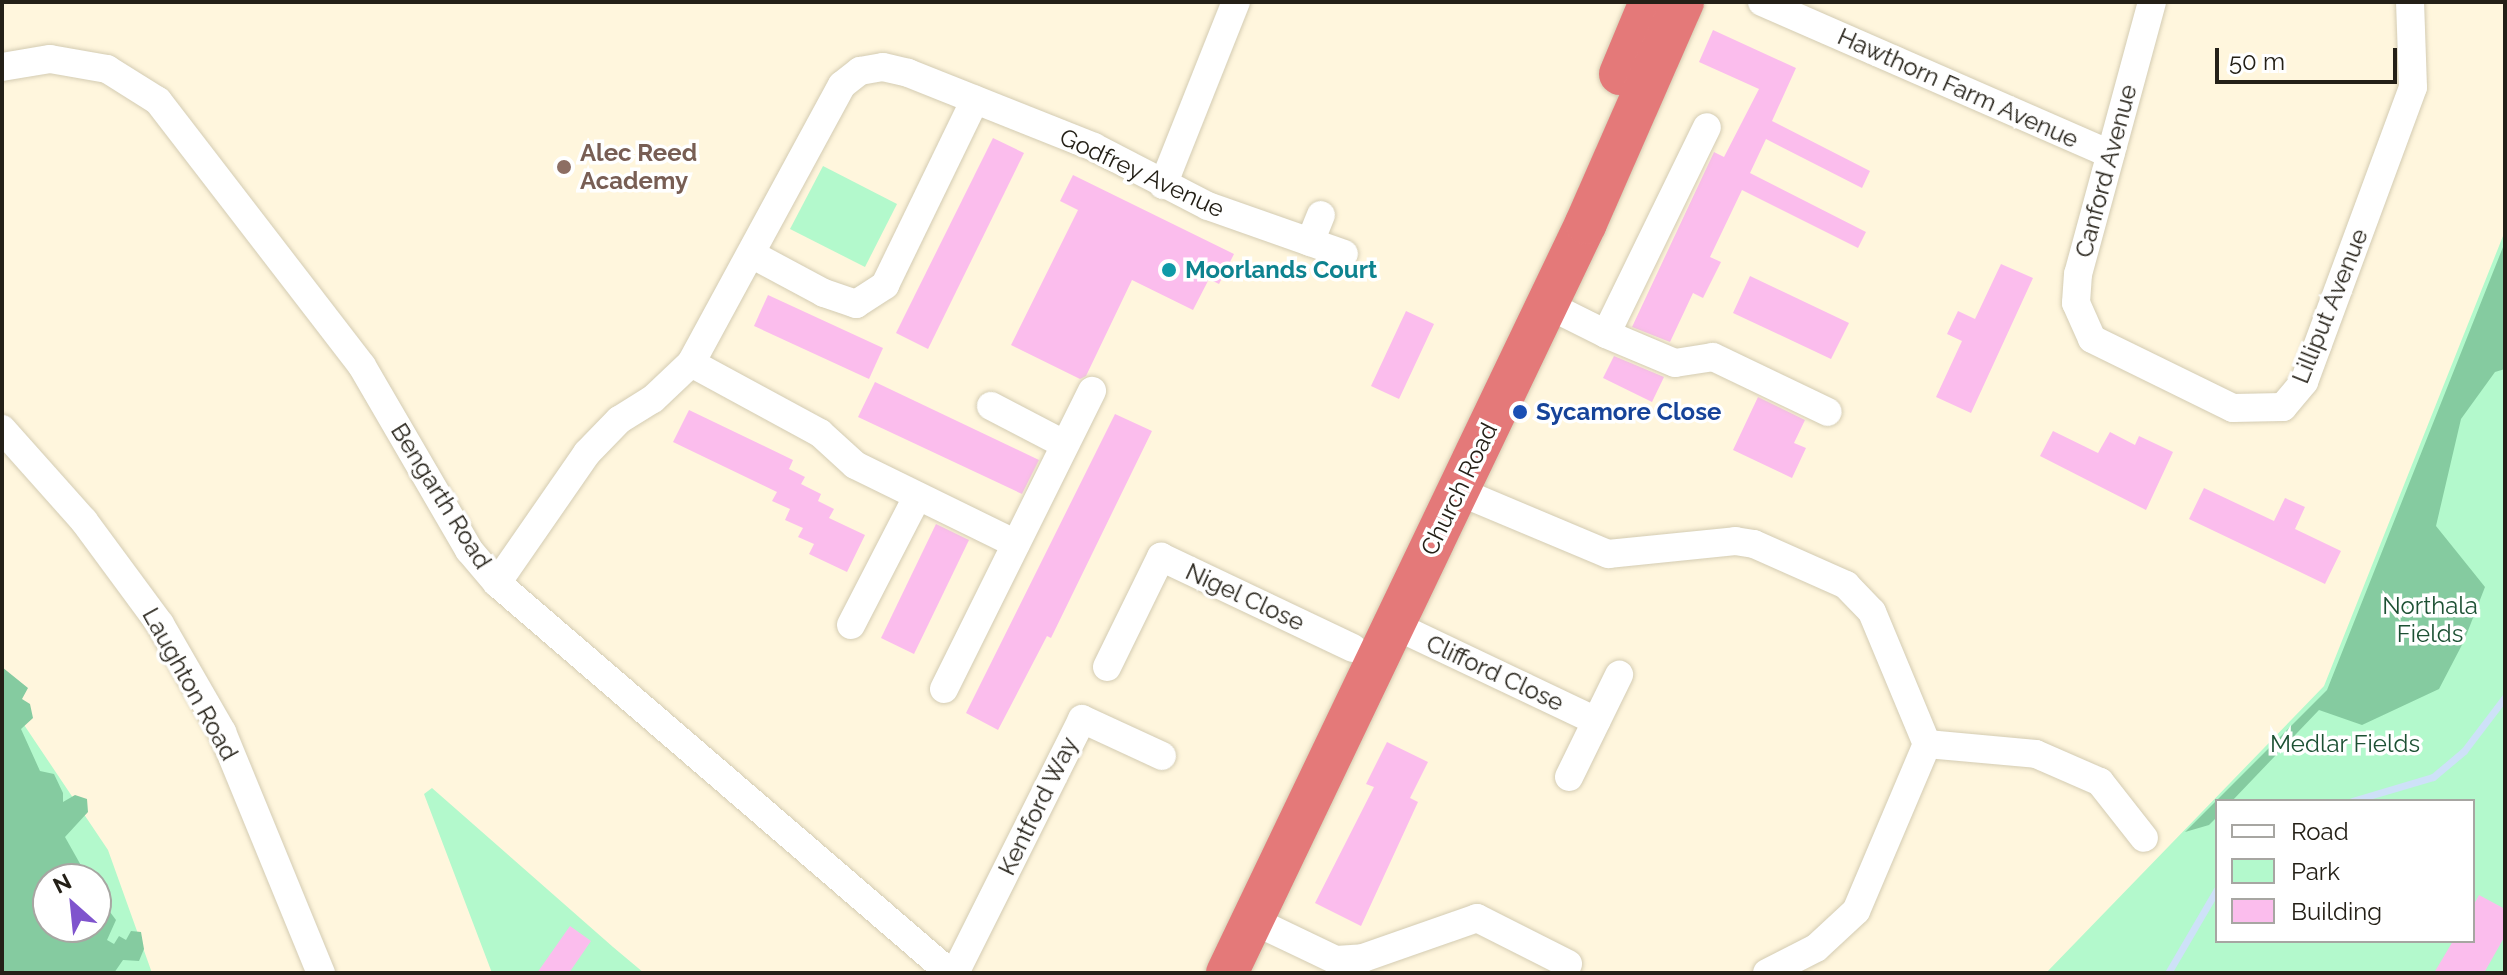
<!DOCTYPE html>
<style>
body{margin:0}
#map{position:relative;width:2507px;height:975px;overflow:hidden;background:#fff6dd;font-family:Raleway,sans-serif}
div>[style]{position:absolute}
.green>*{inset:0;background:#b3f9cc}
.forest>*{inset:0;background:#85cba0}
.stream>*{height:7px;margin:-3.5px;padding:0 3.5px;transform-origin:3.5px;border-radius:3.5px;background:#cee1f8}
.building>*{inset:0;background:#fbbded}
.roads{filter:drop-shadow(0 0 2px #d4ccb3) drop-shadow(0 0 2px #d4ccb3)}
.minor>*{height:28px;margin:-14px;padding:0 14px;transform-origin:14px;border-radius:14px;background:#fff}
.highway>*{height:42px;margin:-21px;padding:0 21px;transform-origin:21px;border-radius:21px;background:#e47979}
.dots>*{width:22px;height:22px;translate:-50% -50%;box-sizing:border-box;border:4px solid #fff;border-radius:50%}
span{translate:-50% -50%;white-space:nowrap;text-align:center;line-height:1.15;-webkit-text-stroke:7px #fff;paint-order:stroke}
.street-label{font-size:24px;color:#242017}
.education-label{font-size:24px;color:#785e54;font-weight:700}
.left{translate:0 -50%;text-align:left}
.culture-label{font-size:24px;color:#0d838f;font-weight:700}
.transit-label{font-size:24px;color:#164399;font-weight:700}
.park-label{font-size:24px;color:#1d5134}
.frame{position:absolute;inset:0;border:4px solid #242017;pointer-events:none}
.legend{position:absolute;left:2215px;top:799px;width:260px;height:144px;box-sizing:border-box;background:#fff;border:2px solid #a7a6a2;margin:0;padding:10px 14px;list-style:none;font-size:24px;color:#242017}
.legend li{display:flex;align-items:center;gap:16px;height:40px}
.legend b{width:40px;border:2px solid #a7a6a2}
.north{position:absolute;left:32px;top:863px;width:80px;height:80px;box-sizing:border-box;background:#fff;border:2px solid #a7a6a2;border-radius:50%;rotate:333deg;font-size:22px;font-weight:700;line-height:32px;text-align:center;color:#242017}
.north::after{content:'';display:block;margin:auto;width:28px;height:36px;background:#7f54cd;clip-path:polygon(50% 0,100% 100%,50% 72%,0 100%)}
.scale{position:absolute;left:2215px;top:48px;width:182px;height:36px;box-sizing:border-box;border:4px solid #242017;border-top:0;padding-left:10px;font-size:24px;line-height:28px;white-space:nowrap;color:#242017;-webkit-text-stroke:6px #fff;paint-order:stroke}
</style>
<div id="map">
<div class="green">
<div style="clip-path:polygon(823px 166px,897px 204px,865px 267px,790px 229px)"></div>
<div style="clip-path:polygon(evenodd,2505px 231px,2505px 973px,2046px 973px,2324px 686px,2505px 231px,2217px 801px,2473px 801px,2473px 941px,2217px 941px,2217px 801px)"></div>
<div style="clip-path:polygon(evenodd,2px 692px,108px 850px,152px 973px,2px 973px,2px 692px,48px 879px,96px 879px,96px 927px,48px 927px,48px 879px)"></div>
<div style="clip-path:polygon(432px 788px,613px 947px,644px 973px,492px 973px,424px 794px)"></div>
</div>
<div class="forest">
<div style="clip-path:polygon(2505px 242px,2505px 369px,2495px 372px,2461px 419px,2436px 526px,2485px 587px,2464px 641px,2439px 689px,2362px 725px,2319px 710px,2232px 801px,2217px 801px,2217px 817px,2209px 825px,2185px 832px,2327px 690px)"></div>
<div style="clip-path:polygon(2px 667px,28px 688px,22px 699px,30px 704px,33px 718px,21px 729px,40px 771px,54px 774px,63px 793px,63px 802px,75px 795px,87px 799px,88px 812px,65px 837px,83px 869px,82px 879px,48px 879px,48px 927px,96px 927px,96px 904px,101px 900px,116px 920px,107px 940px,114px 944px,119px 936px,126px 940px,131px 931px,141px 932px,144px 949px,139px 961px,123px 960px,114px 973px,2px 973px)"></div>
</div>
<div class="stream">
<div style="left:2352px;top:801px;width:84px;rotate:-16.5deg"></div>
<div style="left:2433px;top:777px;width:40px;rotate:-40deg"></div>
<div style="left:2464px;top:751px;width:68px;rotate:-52.8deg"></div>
<div style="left:2168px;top:973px;width:97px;rotate:-59.7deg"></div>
</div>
<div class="building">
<div style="clip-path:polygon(1713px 30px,1796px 68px,1772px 121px,1870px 171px,1862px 188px,1766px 139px,1750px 173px,1866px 232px,1858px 248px,1742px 190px,1710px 257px,1721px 262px,1703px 298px,1693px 293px,1670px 342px,1632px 327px,1714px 152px,1724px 157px,1759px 89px,1699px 62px)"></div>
<div style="clip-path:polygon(993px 138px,1024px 153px,928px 349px,896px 333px)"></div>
<div style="clip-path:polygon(1073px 175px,1234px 254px,1219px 284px,1209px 279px,1193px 310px,1132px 280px,1086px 376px,1080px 379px,1011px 345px,1078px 210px,1060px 201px)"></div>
<div style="clip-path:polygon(2001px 264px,2033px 278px,1971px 413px,1936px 397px,1962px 341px,1947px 334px,1958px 311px,1975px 319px)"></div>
<div style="clip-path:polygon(1750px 276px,1849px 323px,1831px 359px,1733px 313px)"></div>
<div style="clip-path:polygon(768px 295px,883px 348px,869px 379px,754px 326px)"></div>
<div style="clip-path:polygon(1406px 311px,1434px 324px,1399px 399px,1371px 386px)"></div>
<div style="clip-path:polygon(1614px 356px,1664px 377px,1652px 402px,1603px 378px)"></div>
<div style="clip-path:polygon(875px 382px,1039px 460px,1022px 494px,858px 417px)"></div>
<div style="clip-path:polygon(1758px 397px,1805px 420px,1794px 443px,1806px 448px,1792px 478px,1733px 450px)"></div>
<div style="clip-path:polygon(689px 410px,793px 460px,789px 469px,805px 477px,801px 484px,821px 494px,818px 501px,834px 509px,829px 518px,865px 535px,847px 572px,809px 554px,814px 544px,798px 537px,803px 528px,785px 520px,790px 509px,772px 501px,777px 492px,673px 442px)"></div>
<div style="clip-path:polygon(1115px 414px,1152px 431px,1051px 638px,1047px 636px,998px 730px,966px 713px)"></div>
<div style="clip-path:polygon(2053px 431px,2098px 453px,2110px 432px,2135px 445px,2139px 436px,2173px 452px,2146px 510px,2040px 456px)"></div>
<div style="clip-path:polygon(2204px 488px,2274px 521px,2285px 498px,2305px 507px,2295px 529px,2341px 551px,2325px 584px,2189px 519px)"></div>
<div style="clip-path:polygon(936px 524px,969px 540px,914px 654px,881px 638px)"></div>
<div style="clip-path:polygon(1387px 742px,1428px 762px,1410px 798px,1418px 802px,1361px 926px,1315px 903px,1374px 787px,1366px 784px)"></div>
<div style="clip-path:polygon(2479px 895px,2505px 909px,2505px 936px,2484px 973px,2434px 973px,2453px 941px,2473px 941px,2473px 906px)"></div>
<div style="clip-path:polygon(570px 926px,591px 941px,569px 973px,537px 973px)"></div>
</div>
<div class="roads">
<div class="minor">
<div style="left:1762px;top:2px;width:380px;rotate:23.6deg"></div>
<div style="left:2152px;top:2px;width:282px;rotate:105.2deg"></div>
<div style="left:2078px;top:274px;width:29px;rotate:94deg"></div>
<div style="left:2076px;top:303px;width:39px;rotate:66deg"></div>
<div style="left:2092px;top:339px;width:157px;rotate:26.1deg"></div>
<div style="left:2233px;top:408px;width:50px;rotate:-1.1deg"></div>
<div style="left:2283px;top:407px;width:33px;rotate:-50deg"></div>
<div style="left:2304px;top:382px;width:314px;rotate:-69.7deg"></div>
<div style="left:2413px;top:87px;width:85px;rotate:-92deg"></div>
<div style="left:2px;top:67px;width:49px;rotate:-9.5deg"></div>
<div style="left:50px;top:59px;width:58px;rotate:10deg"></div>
<div style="left:107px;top:69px;width:60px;rotate:32.1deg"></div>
<div style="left:158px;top:101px;width:334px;rotate:52.4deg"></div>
<div style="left:362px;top:366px;width:213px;rotate:59.8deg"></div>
<div style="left:469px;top:550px;width:43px;rotate:49.7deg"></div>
<div style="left:497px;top:583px;width:598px;rotate:40.73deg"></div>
<div style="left:1163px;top:185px;width:197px;rotate:-68.3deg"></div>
<div style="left:1310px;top:242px;width:29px;rotate:-68deg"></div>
<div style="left:753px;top:255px;width:81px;rotate:28.2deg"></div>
<div style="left:824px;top:293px;width:34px;rotate:19deg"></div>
<div style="left:856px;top:304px;width:35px;rotate:-33deg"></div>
<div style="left:885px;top:285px;width:206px;rotate:-64.1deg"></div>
<div style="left:1548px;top:305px;width:65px;rotate:26.6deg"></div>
<div style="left:1606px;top:334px;width:75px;rotate:22.8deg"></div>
<div style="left:1675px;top:363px;width:38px;rotate:-9deg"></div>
<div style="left:1713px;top:357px;width:127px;rotate:25.6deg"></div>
<div style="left:1606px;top:334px;width:230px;rotate:-64deg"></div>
<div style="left:691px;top:363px;width:147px;rotate:28.5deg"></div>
<div style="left:820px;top:433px;width:47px;rotate:42.4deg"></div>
<div style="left:855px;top:465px;width:179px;rotate:26.1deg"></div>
<div style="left:991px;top:406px;width:82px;rotate:27.5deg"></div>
<div style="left:2px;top:429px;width:123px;rotate:48.3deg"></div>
<div style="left:84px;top:521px;width:128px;rotate:53.6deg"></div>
<div style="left:160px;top:624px;width:125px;rotate:60.1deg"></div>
<div style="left:222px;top:732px;width:261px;rotate:67.7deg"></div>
<div style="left:1458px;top:491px;width:163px;rotate:22.8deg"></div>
<div style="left:1608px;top:554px;width:128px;rotate:-5.8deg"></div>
<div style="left:1735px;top:541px;width:19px;rotate:9deg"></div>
<div style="left:1754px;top:544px;width:101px;rotate:24deg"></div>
<div style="left:1846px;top:585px;width:37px;rotate:46deg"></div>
<div style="left:1872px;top:612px;width:143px;rotate:67.4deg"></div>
<div style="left:1927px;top:744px;width:181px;rotate:113deg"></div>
<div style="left:1856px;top:911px;width:54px;rotate:137.2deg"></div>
<div style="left:1816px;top:948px;width:55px;rotate:153deg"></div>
<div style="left:497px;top:583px;width:158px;rotate:-55.3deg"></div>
<div style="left:587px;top:453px;width:46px;rotate:-45.9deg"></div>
<div style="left:619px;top:420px;width:40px;rotate:-32deg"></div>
<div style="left:653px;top:399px;width:52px;rotate:-43.5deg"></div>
<div style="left:691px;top:363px;width:316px;rotate:-61.5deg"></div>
<div style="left:842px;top:85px;width:23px;rotate:-38deg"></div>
<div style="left:860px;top:71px;width:23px;rotate:-10deg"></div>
<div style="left:883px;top:67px;width:26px;rotate:13deg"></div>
<div style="left:908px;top:73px;width:200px;rotate:21.7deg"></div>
<div style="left:1094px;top:147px;width:128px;rotate:27.4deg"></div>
<div style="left:1208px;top:206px;width:144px;rotate:19.4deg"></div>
<div style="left:851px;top:625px;width:144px;rotate:-62.7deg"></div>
<div style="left:1394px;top:625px;width:224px;rotate:25.4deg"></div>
<div style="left:1107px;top:667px;width:123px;rotate:-63.9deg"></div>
<div style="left:1161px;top:557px;width:212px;rotate:25.4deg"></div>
<div style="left:944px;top:689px;width:333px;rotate:-63.6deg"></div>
<div style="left:1927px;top:744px;width:109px;rotate:5.2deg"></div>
<div style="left:2036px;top:754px;width:70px;rotate:23.6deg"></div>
<div style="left:2100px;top:782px;width:71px;rotate:51.8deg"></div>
<div style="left:1569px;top:777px;width:114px;rotate:-63.9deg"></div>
<div style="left:1252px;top:920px;width:93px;rotate:25.5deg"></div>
<div style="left:1336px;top:960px;width:27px;rotate:-4deg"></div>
<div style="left:1363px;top:958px;width:121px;rotate:-19.3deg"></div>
<div style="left:1477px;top:918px;width:102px;rotate:26.8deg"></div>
<div style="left:955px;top:973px;width:284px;rotate:-63.4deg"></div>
<div style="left:1082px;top:719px;width:88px;rotate:24.8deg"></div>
</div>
<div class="highway">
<div style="left:1620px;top:74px;width:78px;rotate:-67.4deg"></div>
<div style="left:1227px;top:973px;width:831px;rotate:-64.42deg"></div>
<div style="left:1586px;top:223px;width:241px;rotate:-66.3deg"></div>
</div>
</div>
<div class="dots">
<div style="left:564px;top:167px;background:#8d6e63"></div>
<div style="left:1169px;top:270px;background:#0f9aa8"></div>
<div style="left:1520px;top:412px;background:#1a4fb4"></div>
</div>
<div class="street-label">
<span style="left:1958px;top:88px;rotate:24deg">Hawthorn Farm Avenue</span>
<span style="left:2106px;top:171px;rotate:-75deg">Canford Avenue</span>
<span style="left:1142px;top:173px;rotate:25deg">Godfrey Avenue</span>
<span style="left:2330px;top:306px;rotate:-68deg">Lilliput Avenue</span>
<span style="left:1459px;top:489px;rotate:-64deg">Church Road</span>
<span style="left:441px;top:496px;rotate:58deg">Bengarth Road</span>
<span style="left:1245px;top:597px;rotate:25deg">Nigel Close</span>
<span style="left:1495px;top:673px;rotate:25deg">Clifford Close</span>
<span style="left:190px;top:684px;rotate:61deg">Laughton Road</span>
<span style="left:1038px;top:806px;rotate:-64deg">Kentford Way</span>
</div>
<div class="education-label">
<span class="left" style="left:580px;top:167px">Alec Reed<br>Academy</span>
</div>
<div class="culture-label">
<span class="left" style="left:1185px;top:270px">Moorlands Court</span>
</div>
<div class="transit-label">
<span class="left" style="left:1536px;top:412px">Sycamore Close</span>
</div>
<div class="park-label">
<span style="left:2430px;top:620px">Northala<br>Fields</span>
<span style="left:2345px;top:744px">Medlar Fields</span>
</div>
<div class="frame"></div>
<ul class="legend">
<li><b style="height:10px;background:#fff"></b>Road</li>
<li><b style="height:22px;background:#b3f9cc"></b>Park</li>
<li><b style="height:22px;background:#fbbded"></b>Building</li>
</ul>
<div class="north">N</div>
<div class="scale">50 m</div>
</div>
